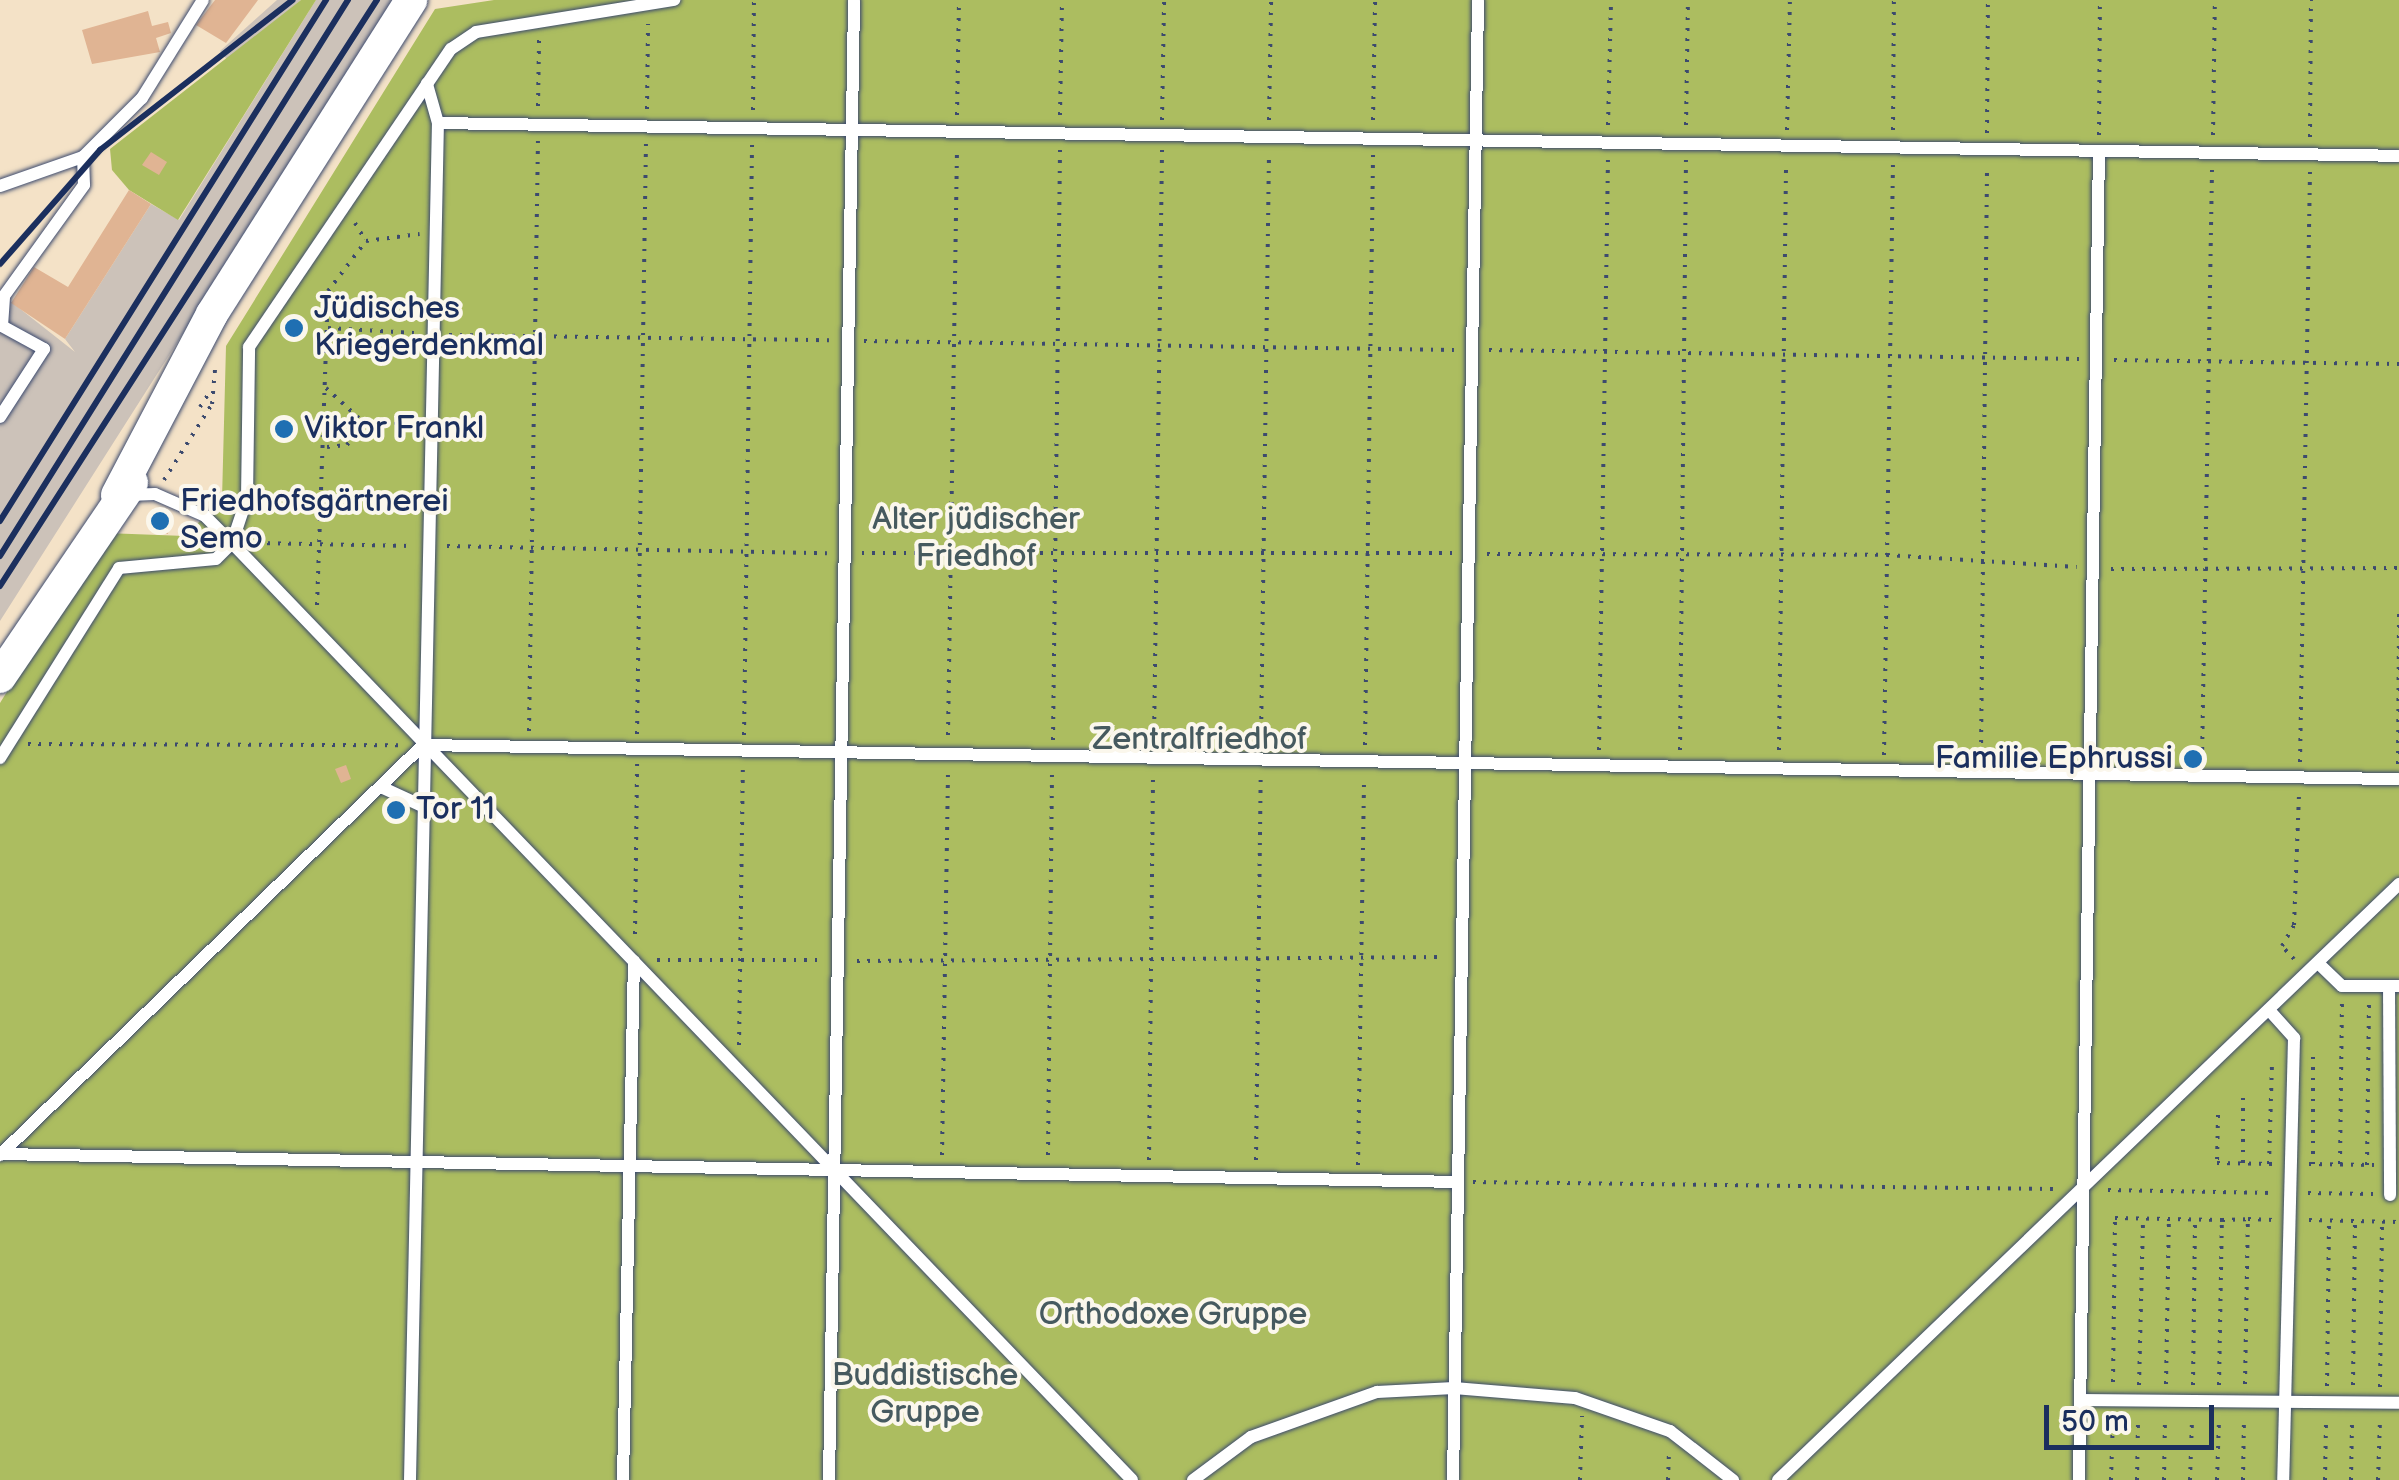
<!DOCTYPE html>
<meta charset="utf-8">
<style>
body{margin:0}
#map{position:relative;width:2399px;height:1480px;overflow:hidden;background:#f4e2c7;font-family:"Balsamiq Sans",sans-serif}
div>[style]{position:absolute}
.industrial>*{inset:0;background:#ccc2b9}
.green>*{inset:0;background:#acbd60}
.building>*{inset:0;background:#e0b493}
.path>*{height:4px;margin-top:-2px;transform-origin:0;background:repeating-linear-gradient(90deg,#3c4a6e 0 2.5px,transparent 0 10.5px)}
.roads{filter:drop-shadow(0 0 2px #3c4a6e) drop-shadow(0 0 2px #3c4a6e)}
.service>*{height:12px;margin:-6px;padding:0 6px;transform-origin:6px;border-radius:6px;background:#fff}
.tertiary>*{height:32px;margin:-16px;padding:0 16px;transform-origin:16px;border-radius:16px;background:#fff}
.rail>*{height:6px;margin:-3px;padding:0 3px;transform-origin:3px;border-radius:3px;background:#1b2f5e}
.dots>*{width:28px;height:28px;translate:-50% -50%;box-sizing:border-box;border:5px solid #fbf7ec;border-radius:50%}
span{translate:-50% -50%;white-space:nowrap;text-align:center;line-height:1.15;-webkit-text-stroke:8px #fbf7ec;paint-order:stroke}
.poi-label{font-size:32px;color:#1b2f5e}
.left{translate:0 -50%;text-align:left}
.right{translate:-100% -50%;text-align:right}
.park-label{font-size:32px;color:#465a5f}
.scale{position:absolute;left:2044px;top:1405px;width:170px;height:45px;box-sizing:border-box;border:5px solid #1b2f5e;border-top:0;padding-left:12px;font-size:30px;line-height:35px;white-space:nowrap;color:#1b2f5e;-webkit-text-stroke:8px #fbf7ec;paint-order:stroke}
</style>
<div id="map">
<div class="industrial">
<div style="clip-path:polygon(277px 0,301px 0,229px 62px,220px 51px)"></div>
<div style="clip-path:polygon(316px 0,395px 0,0 621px,0 293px,75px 352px,65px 339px,151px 204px,179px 220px)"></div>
</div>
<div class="green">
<div style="clip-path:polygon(301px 0,316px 0,178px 220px,129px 190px,112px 170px,110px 149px)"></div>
<div style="clip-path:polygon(494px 0,2399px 0,2399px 1480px,0 1480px,0 703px,105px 533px,185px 536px,222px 499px,226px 346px,435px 9px)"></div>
</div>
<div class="building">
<div style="clip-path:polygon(215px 0,258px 0,226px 43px,196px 25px)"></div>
<div style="clip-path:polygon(148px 11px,152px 26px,168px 22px,171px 33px,156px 38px,160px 52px,92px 64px,82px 30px)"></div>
<div style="clip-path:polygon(151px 152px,167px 162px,159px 175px,142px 165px)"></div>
<div style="clip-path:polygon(129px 190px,151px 204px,65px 339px,11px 303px,34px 267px,68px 287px)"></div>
<div style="clip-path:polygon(151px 512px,169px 512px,168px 534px,150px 531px)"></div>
<div style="clip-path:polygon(346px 765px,351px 779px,341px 783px,335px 769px)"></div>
</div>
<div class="path">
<div style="left:538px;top:106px;width:66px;rotate:-89.1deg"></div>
<div style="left:647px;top:109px;width:85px;rotate:-89.3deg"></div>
<div style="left:753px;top:110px;width:110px;rotate:-89.5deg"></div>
<div style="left:957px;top:115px;width:115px;rotate:-89deg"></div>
<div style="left:1060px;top:115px;width:115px;rotate:-89deg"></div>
<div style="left:1162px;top:120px;width:120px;rotate:-89deg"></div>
<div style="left:1269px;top:120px;width:120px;rotate:-89deg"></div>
<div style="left:1373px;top:120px;width:120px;rotate:-89deg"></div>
<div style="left:1608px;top:125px;width:125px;rotate:-88.6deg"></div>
<div style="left:1686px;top:125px;width:125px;rotate:-89.1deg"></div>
<div style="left:1787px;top:130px;width:130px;rotate:-88.7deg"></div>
<div style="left:1893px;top:130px;width:130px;rotate:-89.6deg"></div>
<div style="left:1987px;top:133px;width:133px;rotate:-89.6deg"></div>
<div style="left:2099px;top:135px;width:135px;rotate:-89.6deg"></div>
<div style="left:2213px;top:135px;width:135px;rotate:-89.2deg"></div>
<div style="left:2310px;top:137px;width:137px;rotate:-89.6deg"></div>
<div style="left:355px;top:223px;width:21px;rotate:59deg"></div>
<div style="left:328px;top:328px;width:86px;rotate:3.3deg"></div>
<div style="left:449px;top:335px;width:380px;rotate:0.8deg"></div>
<div style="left:864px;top:341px;width:590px;rotate:0.87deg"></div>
<div style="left:1489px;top:350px;width:590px;rotate:0.87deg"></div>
<div style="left:2114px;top:360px;width:285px;rotate:0.8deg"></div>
<div style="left:326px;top:388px;width:50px;rotate:42.6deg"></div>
<div style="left:200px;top:407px;width:20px;rotate:-57deg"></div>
<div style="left:327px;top:447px;width:20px;rotate:-6deg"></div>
<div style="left:347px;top:445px;width:28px;rotate:-55deg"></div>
<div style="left:363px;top:422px;width:52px;rotate:1.1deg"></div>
<div style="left:164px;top:480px;width:90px;rotate:-57.7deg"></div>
<div style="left:212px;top:404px;width:36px;rotate:-85deg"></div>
<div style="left:257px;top:543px;width:155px;rotate:1.1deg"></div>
<div style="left:447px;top:546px;width:380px;rotate:1.1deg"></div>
<div style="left:862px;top:553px;width:590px"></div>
<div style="left:1487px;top:554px;width:400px;rotate:0.1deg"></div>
<div style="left:1887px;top:555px;width:190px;rotate:3.6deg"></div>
<div style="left:2111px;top:569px;width:288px;rotate:-0.2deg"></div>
<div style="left:317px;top:605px;width:314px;rotate:-88deg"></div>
<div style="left:328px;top:291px;width:63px;rotate:-52.8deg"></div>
<div style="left:366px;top:241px;width:54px;rotate:-7.4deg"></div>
<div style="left:529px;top:731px;width:591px;rotate:-89.13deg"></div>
<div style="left:637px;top:734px;width:590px;rotate:-89.13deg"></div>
<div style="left:744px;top:735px;width:590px;rotate:-89.22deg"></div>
<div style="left:948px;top:735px;width:585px;rotate:-89.12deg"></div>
<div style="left:1053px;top:740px;width:590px;rotate:-89.32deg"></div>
<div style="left:1154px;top:740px;width:590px;rotate:-89.22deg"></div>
<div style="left:1261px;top:740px;width:585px;rotate:-89.22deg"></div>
<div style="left:28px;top:744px;width:370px;rotate:0.2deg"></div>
<div style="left:1365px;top:745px;width:590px;rotate:-89.22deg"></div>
<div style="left:1599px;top:750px;width:590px;rotate:-89.13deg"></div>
<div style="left:1680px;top:750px;width:590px;rotate:-89.42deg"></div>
<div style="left:1779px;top:750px;width:585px;rotate:-89.31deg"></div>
<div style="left:1981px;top:753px;width:586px;rotate:-89.41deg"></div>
<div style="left:1884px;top:755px;width:590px;rotate:-89.13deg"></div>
<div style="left:2202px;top:760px;width:590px;rotate:-89.03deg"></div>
<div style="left:2300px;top:762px;width:590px;rotate:-89.03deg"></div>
<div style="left:2398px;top:764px;width:151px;rotate:-89.6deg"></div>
<div style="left:635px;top:934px;width:170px;rotate:-89.3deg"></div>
<div style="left:2294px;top:959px;width:18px;rotate:-133deg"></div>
<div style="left:2282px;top:946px;width:24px;rotate:-60deg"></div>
<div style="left:2294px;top:925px;width:133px;rotate:-87.8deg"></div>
<div style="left:657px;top:960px;width:166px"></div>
<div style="left:857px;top:961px;width:586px;rotate:-0.39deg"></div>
<div style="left:739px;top:1045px;width:275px;rotate:-89.2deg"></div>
<div style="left:2218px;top:1115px;width:48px;rotate:91.2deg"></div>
<div style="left:2217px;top:1163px;width:57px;rotate:1deg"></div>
<div style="left:942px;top:1155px;width:385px;rotate:-89.1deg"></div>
<div style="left:1048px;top:1155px;width:380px;rotate:-89.4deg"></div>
<div style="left:1149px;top:1160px;width:385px;rotate:-89.4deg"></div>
<div style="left:1256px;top:1160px;width:385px;rotate:-89.3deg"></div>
<div style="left:2243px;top:1163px;width:72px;rotate:-90deg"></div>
<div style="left:2269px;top:1164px;width:100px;rotate:-88.3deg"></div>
<div style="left:2309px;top:1164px;width:65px;rotate:0.9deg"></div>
<div style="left:2313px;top:1164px;width:115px;rotate:-90deg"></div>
<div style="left:2340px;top:1164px;width:160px;rotate:-89.3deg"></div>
<div style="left:1358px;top:1165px;width:385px;rotate:-89.1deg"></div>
<div style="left:2367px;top:1165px;width:161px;rotate:-89.3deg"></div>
<div style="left:1473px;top:1182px;width:580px;rotate:0.69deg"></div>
<div style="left:2108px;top:1190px;width:165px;rotate:1deg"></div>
<div style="left:2308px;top:1193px;width:65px;rotate:0.9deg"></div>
<div style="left:2309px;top:1220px;width:90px;rotate:1.3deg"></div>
<div style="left:2113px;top:1382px;width:164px;rotate:-89.3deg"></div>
<div style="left:2115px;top:1218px;width:107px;rotate:1.1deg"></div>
<div style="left:2166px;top:1384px;width:165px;rotate:-89deg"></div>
<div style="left:2245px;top:1384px;width:165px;rotate:-89deg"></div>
<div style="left:2248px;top:1219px;width:26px;rotate:2deg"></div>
<div style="left:2139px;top:1385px;width:165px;rotate:-88.6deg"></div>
<div style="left:2193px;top:1385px;width:165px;rotate:-89.3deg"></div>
<div style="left:2219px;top:1385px;width:165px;rotate:-89deg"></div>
<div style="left:2222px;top:1220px;width:25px;rotate:-2deg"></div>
<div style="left:2353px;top:1385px;width:164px;rotate:-89.3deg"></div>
<div style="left:2327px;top:1386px;width:165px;rotate:-89.3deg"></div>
<div style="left:2380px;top:1387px;width:165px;rotate:-89.3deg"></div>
<div style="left:1580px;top:1480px;width:64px;rotate:-88.2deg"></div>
<div style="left:1668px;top:1480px;width:25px;rotate:-88deg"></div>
<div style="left:2111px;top:1480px;width:63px;rotate:-88.2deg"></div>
<div style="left:2137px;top:1480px;width:60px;rotate:-89deg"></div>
<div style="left:2164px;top:1480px;width:61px;rotate:-89.1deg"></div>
<div style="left:2190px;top:1480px;width:60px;rotate:-88.1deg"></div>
<div style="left:2217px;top:1480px;width:60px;rotate:-88.1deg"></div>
<div style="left:2243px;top:1480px;width:62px;rotate:-89.1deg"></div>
<div style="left:2325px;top:1480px;width:59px;rotate:-89deg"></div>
<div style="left:2351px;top:1480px;width:60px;rotate:-89deg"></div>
<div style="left:2378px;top:1480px;width:59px;rotate:-88.1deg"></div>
</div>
<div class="roads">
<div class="service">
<div style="left:438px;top:123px;width:1961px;rotate:0.96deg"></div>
<div style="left:0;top:186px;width:88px;rotate:-19.3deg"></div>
<div style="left:83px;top:157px;width:83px;rotate:-45deg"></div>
<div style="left:142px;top:98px;width:115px;rotate:-58.1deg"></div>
<div style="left:0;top:417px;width:81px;rotate:-57.1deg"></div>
<div style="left:44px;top:349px;width:48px;rotate:-151.3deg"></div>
<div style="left:2px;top:326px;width:30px;rotate:-86deg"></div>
<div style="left:4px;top:296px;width:137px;rotate:-54.2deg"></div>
<div style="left:84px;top:185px;width:28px;rotate:-92deg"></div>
<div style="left:129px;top:495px;width:26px;rotate:-2deg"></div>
<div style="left:155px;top:494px;width:55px;rotate:23.7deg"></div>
<div style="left:205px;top:516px;width:38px;rotate:45deg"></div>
<div style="left:232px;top:543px;width:1299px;rotate:46.15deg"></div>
<div style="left:0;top:758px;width:224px;rotate:-57.9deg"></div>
<div style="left:119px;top:568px;width:97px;rotate:-5.3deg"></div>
<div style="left:216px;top:559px;width:23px;rotate:-45deg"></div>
<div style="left:232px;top:543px;width:47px;rotate:-71.6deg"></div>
<div style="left:247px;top:498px;width:151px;rotate:-89.2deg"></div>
<div style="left:249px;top:347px;width:360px;rotate:-55.9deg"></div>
<div style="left:451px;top:49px;width:30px;rotate:-34deg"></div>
<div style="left:476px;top:32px;width:201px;rotate:-9.2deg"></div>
<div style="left:381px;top:787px;width:43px;rotate:24.8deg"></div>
<div style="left:2318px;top:963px;width:33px;rotate:44deg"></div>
<div style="left:2342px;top:986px;width:57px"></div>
<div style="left:2389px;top:986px;width:209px;rotate:89.7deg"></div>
<div style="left:2269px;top:1010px;width:38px;rotate:48deg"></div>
<div style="left:2294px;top:1038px;width:442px;rotate:91.4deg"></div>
<div style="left:1px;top:1154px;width:1457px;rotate:1.1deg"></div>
<div style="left:0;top:1155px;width:589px;rotate:-44.11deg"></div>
<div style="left:423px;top:745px;width:1976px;rotate:0.99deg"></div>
<div style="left:2080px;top:1400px;width:319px;rotate:0.5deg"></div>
<div style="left:410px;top:1480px;width:1357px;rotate:-88.82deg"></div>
<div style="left:438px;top:123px;width:41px;rotate:-105.8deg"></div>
<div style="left:623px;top:1480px;width:519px;rotate:-88.79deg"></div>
<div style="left:829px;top:1480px;width:1480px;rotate:-89.03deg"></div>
<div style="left:1193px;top:1480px;width:72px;rotate:-36.6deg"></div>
<div style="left:1251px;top:1437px;width:134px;rotate:-19.7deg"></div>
<div style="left:1377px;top:1392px;width:77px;rotate:-3deg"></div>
<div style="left:1454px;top:1388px;width:121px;rotate:4.7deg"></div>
<div style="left:1575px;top:1398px;width:101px;rotate:19.2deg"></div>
<div style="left:1670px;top:1431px;width:80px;rotate:37.9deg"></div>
<div style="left:1453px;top:1480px;width:1480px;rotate:-89.03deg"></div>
<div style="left:1778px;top:1480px;width:861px;rotate:-43.82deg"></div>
<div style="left:2079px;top:1480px;width:1329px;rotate:-89.14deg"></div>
</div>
<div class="tertiary">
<div style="left:117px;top:495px;width:204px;rotate:-62.3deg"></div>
<div style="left:212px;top:314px;width:372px;rotate:-57.6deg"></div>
<div style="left:0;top:677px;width:235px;rotate:-55.8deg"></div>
</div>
</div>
<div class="rail">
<div style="left:0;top:264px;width:152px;rotate:-48.7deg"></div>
<div style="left:100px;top:150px;width:244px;rotate:-37.9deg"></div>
<div style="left:0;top:521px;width:615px;rotate:-57.96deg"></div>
<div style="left:0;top:556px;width:656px;rotate:-57.96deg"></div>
<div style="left:0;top:586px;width:697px;rotate:-57.25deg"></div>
</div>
<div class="dots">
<div style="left:294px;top:328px;background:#1f6fb2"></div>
<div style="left:284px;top:429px;background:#1f6fb2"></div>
<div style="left:160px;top:521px;background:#1f6fb2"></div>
<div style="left:2193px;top:759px;background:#1f6fb2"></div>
<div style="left:396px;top:810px;background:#1f6fb2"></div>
</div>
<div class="poi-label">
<span class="left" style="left:314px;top:328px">Jüdisches<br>Kriegerdenkmal</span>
<span class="left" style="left:304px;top:429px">Viktor Frankl</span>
<span class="left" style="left:180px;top:521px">Friedhofsgärtnerei<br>Semo</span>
<span class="right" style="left:2173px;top:759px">Familie Ephrussi</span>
<span class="left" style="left:416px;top:810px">Tor 11</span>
</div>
<div class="park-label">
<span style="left:976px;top:539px">Alter jüdischer<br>Friedhof</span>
<span style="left:1200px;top:740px">Zentralfriedhof</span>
<span style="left:1173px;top:1315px">Orthodoxe Gruppe</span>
<span style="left:925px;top:1395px">Buddistische<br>Gruppe</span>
</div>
<div class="scale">50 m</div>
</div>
